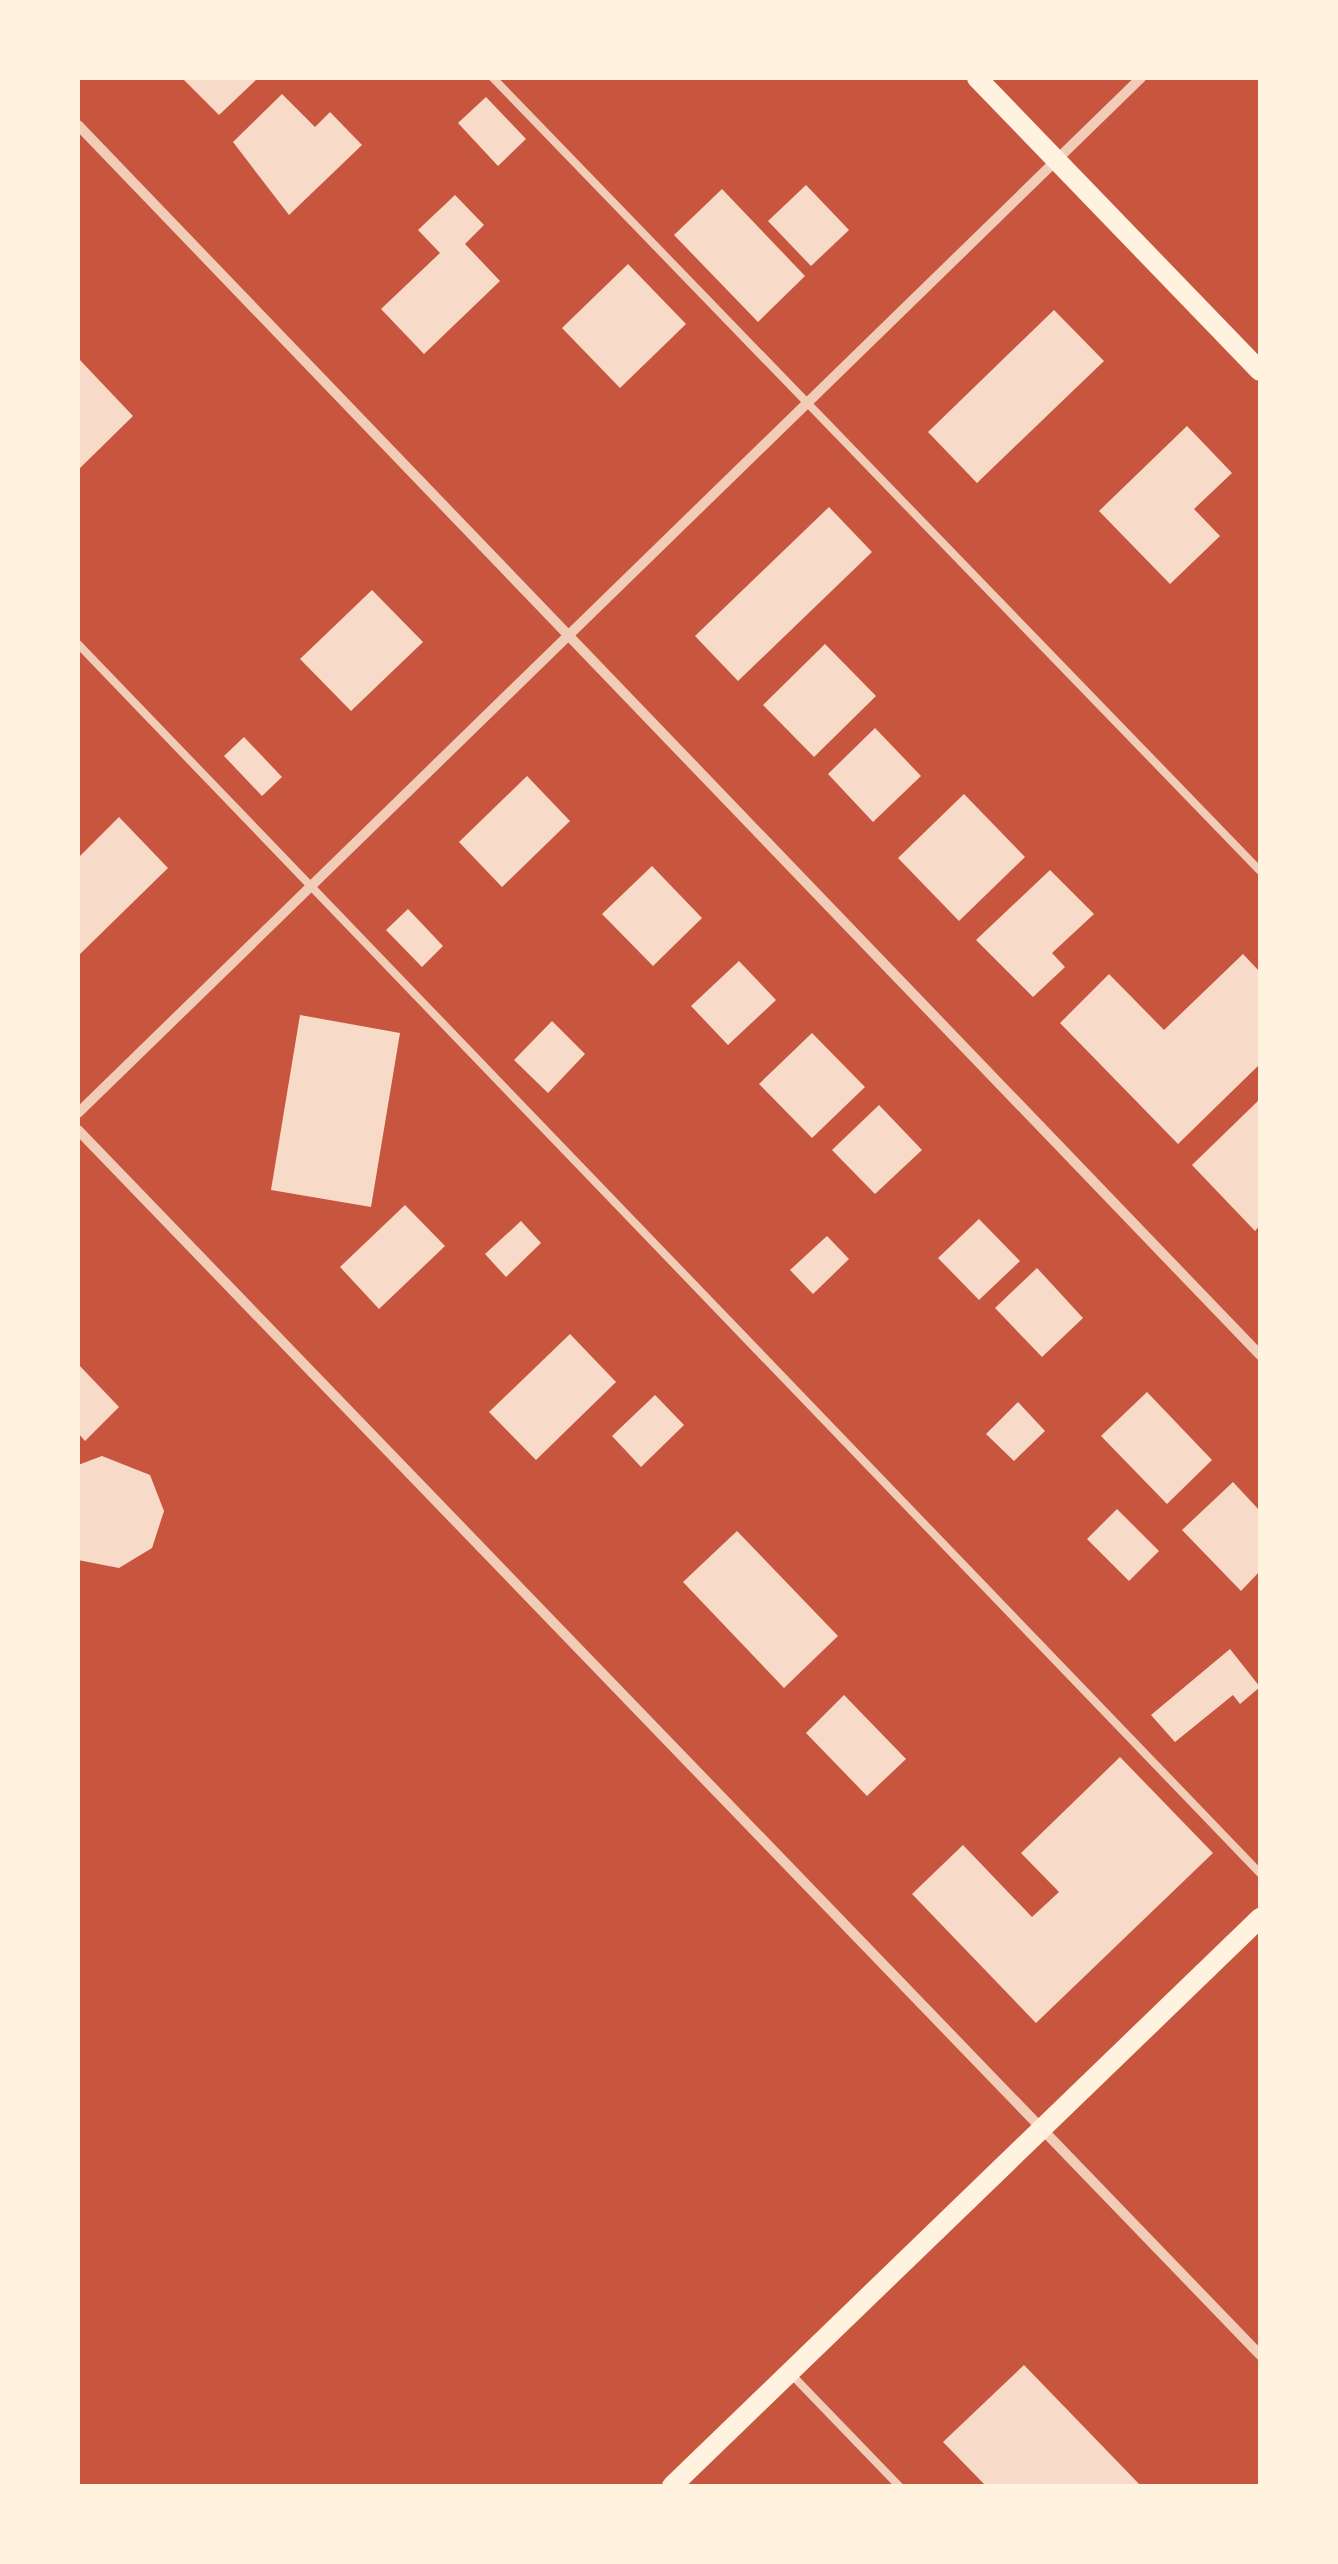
<!DOCTYPE html>
<style>
body{margin:0}
#map{position:relative;width:1338px;height:2564px;overflow:hidden;background:#c8553d;font-family:"Open Sans",sans-serif}
div>[style]{position:absolute}
.building>*{inset:0;background:#f7dbc8}
.service>*{height:8px;margin:-4px;padding:0 4px;transform-origin:4px;border-radius:4px;background:#f1ccb7}
.minor>*{height:10px;margin:-5px;padding:0 5px;transform-origin:5px;border-radius:5px;background:#f1ccb7}
.secondary>*{height:20px;margin:-10px;padding:0 10px;transform-origin:10px;border-radius:10px;background:#fff3e0}
span{translate:-50% -50%;white-space:nowrap;text-align:center;line-height:1.15;-webkit-text-stroke:9px #fff3e0;paint-order:stroke}
.frame{position:absolute;inset:0;border:80px solid #fff3e0;pointer-events:none}
</style>
<div id="map">
<div class="building">
<div style="clip-path:polygon(182px 78px,258px 78px,219px 115px)"></div>
<div style="clip-path:polygon(282px 94px,315px 127px,330px 112px,362px 145px,289px 215px,233px 142px)"></div>
<div style="clip-path:polygon(486px 97px,526px 139px,498px 166px,458px 123px)"></div>
<div style="clip-path:polygon(806px 185px,849px 230px,811px 266px,768px 221px)"></div>
<div style="clip-path:polygon(722px 189px,805px 276px,758px 322px,674px 235px)"></div>
<div style="clip-path:polygon(455px 195px,484px 225px,465px 244px,500px 281px,424px 354px,381px 309px,440px 253px,418px 230px)"></div>
<div style="clip-path:polygon(628px 264px,686px 324px,620px 388px,562px 328px)"></div>
<div style="clip-path:polygon(1054px 310px,1104px 361px,977px 483px,928px 432px)"></div>
<div style="clip-path:polygon(78px 358px,133px 416px,78px 470px)"></div>
<div style="clip-path:polygon(1187px 426px,1232px 473px,1194px 509px,1220px 536px,1170px 584px,1099px 511px)"></div>
<div style="clip-path:polygon(829px 507px,872px 552px,738px 681px,695px 636px)"></div>
<div style="clip-path:polygon(372px 590px,423px 642px,351px 711px,300px 659px)"></div>
<div style="clip-path:polygon(825px 644px,876px 696px,814px 757px,763px 705px)"></div>
<div style="clip-path:polygon(875px 728px,921px 776px,873px 822px,828px 774px)"></div>
<div style="clip-path:polygon(244px 737px,282px 777px,262px 796px,224px 756px)"></div>
<div style="clip-path:polygon(527px 776px,570px 821px,502px 887px,459px 842px)"></div>
<div style="clip-path:polygon(964px 794px,1025px 857px,959px 921px,898px 858px)"></div>
<div style="clip-path:polygon(119px 817px,168px 868px,78px 956px,78px 858px)"></div>
<div style="clip-path:polygon(652px 866px,702px 918px,653px 966px,602px 914px)"></div>
<div style="clip-path:polygon(1050px 870px,1094px 914px,1052px 953px,1065px 967px,1033px 997px,976px 940px)"></div>
<div style="clip-path:polygon(408px 909px,443px 946px,422px 967px,386px 930px)"></div>
<div style="clip-path:polygon(1243px 954px,1260px 972px,1260px 1064px,1178px 1144px,1060px 1023px,1109px 974px,1164px 1030px)"></div>
<div style="clip-path:polygon(739px 961px,776px 1000px,728px 1045px,691px 1006px)"></div>
<div style="clip-path:polygon(300px 1015px,400px 1033px,371px 1207px,271px 1190px)"></div>
<div style="clip-path:polygon(552px 1021px,585px 1054px,548px 1093px,514px 1060px)"></div>
<div style="clip-path:polygon(812px 1033px,865px 1087px,812px 1138px,759px 1084px)"></div>
<div style="clip-path:polygon(1260px 1099px,1260px 1225px,1255px 1231px,1192px 1165px)"></div>
<div style="clip-path:polygon(879px 1105px,922px 1150px,875px 1194px,832px 1150px)"></div>
<div style="clip-path:polygon(405px 1205px,445px 1246px,379px 1309px,340px 1267px)"></div>
<div style="clip-path:polygon(979px 1219px,1020px 1261px,979px 1300px,938px 1258px)"></div>
<div style="clip-path:polygon(521px 1221px,541px 1243px,506px 1277px,485px 1254px)"></div>
<div style="clip-path:polygon(827px 1236px,849px 1259px,813px 1294px,790px 1270px)"></div>
<div style="clip-path:polygon(1037px 1268px,1083px 1318px,1042px 1357px,995px 1308px)"></div>
<div style="clip-path:polygon(570px 1334px,616px 1382px,536px 1460px,489px 1412px)"></div>
<div style="clip-path:polygon(78px 1364px,119px 1407px,85px 1441px,78px 1433px)"></div>
<div style="clip-path:polygon(1147px 1392px,1212px 1460px,1167px 1504px,1101px 1436px)"></div>
<div style="clip-path:polygon(655px 1395px,684px 1425px,641px 1467px,612px 1436px)"></div>
<div style="clip-path:polygon(1018px 1402px,1045px 1431px,1014px 1461px,986px 1434px)"></div>
<div style="clip-path:polygon(102px 1456px,150px 1475px,164px 1511px,152px 1548px,119px 1568px,78px 1560px,78px 1465px)"></div>
<div style="clip-path:polygon(1233px 1482px,1260px 1511px,1260px 1571px,1241px 1591px,1182px 1530px)"></div>
<div style="clip-path:polygon(1117px 1509px,1159px 1551px,1129px 1581px,1087px 1539px)"></div>
<div style="clip-path:polygon(737px 1531px,838px 1636px,784px 1688px,683px 1582px)"></div>
<div style="clip-path:polygon(1230px 1649px,1260px 1687px,1240px 1704px,1233px 1695px,1175px 1742px,1151px 1715px)"></div>
<div style="clip-path:polygon(844px 1695px,906px 1759px,867px 1796px,806px 1733px)"></div>
<div style="clip-path:polygon(1120px 1757px,1213px 1853px,1036px 2023px,912px 1894px,963px 1845px,1032px 1917px,1059px 1892px,1021px 1853px)"></div>
<div style="clip-path:polygon(1024px 2365px,1141px 2486px,986px 2486px,943px 2442px)"></div>
</div>
<div class="service">
<div style="left:493px;top:78px;width:1103px;rotate:45.95deg"></div>
<div style="left:78px;top:644px;width:1705px;rotate:46.12deg"></div>
<div style="left:790px;top:2373px;width:157px;rotate:46deg"></div>
</div>
<div class="minor">
<div style="left:78px;top:125px;width:1706px;rotate:46.14deg"></div>
<div style="left:78px;top:1113px;width:1484px;rotate:-44.24deg"></div>
<div style="left:78px;top:1130px;width:1702px;rotate:46.02deg"></div>
</div>
<div class="secondary">
<div style="left:977px;top:78px;width:407px;rotate:46deg"></div>
<div style="left:672px;top:2486px;width:818px;rotate:-44.01deg"></div>
</div>
<div class="frame"></div>
</div>
